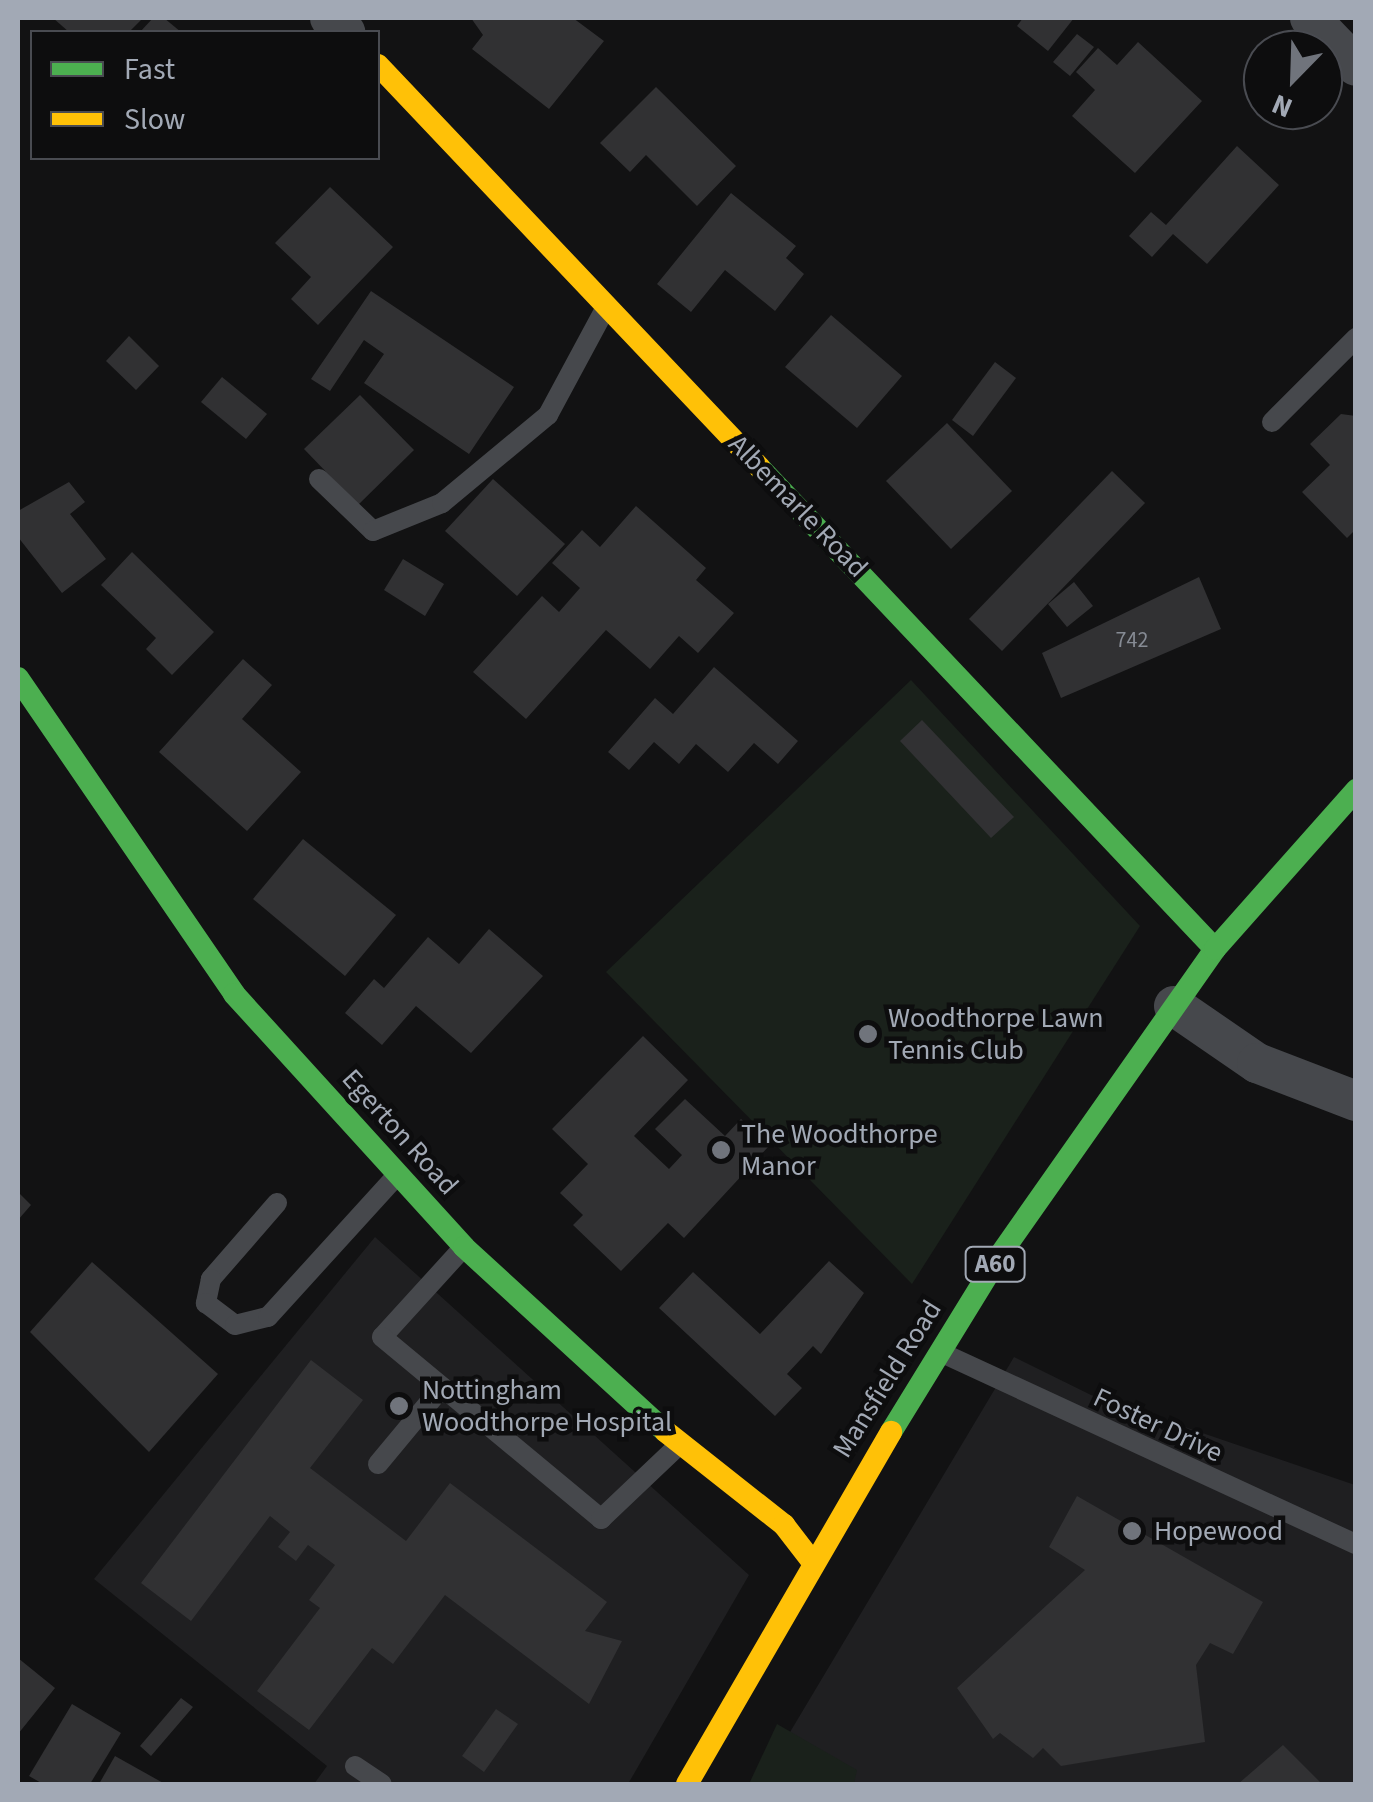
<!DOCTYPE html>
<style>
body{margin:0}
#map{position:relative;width:1373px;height:1802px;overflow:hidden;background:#121213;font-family:"Source Sans 3",sans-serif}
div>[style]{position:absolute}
.built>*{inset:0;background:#1f1f21}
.green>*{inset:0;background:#1a211b}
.building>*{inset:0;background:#313133}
.lane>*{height:20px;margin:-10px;padding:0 10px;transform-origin:10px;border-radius:10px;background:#46484c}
.street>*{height:40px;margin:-20px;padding:0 20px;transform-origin:20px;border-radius:20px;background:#46484c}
.fast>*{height:22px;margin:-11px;padding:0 11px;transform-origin:11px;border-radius:11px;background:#4caf50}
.slow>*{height:22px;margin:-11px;padding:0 11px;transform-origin:11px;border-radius:11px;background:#ffc107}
.dots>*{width:28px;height:28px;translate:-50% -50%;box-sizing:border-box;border:5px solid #0d0d0e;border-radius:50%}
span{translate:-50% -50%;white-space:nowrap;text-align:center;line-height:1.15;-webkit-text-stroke:9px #0d0d0e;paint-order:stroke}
.number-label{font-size:22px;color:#868b94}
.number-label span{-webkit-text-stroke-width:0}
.shield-label span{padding:2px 8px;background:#0d0d0e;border:2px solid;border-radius:8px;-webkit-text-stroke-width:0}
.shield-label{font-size:25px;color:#a2a9b5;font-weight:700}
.street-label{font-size:28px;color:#a2a9b5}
.poi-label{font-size:28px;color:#a2a9b5}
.left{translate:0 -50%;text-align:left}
.frame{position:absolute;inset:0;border:20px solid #a2a9b5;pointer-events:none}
.legend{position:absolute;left:30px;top:30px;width:350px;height:130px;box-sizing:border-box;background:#0d0d0e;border:2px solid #494b51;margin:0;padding:12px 18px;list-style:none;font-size:30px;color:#a2a9b5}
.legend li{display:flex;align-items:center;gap:20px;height:50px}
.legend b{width:50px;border:2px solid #494b51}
.north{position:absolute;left:1243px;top:30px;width:100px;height:100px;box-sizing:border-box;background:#0d0d0e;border:2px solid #494b51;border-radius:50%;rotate:203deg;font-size:28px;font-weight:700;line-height:40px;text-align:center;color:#a2a9b5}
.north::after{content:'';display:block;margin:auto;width:35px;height:45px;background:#70747c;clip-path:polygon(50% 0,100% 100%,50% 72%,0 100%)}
</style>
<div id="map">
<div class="built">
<div style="clip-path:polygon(375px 1237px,749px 1575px,628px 1784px,314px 1784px,327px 1766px,94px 1579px)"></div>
<div style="clip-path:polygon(1014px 1357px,1091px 1395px,1355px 1485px,1355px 1784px,759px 1784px)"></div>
</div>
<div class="green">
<div style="clip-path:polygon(911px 680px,1140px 926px,912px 1284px,606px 972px)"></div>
<div style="clip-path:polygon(777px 1724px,857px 1770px,854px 1784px,749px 1784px)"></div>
</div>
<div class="building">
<div style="clip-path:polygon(53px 18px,143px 18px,129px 32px,69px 32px)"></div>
<div style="clip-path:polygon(153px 18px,164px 18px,181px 32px,140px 32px)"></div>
<div style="clip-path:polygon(471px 18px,573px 18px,604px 41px,549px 109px,472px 49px,483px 35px)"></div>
<div style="clip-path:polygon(1023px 18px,1074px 18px,1048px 51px,1017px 26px)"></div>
<div style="clip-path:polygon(1077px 34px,1094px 47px,1070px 76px,1053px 62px)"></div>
<div style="clip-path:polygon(1138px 42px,1202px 101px,1135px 173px,1072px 116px,1095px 90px,1076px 72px,1098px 48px,1117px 65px)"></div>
<div style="clip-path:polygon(656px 87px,736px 166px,697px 206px,646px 155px,630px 172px,600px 143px)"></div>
<div style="clip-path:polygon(1237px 146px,1279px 185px,1207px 264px,1173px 234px,1152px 257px,1129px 236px,1151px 212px,1166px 225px)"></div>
<div style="clip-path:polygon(330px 187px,393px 247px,318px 325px,291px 299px,311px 277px,275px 243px)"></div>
<div style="clip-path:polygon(731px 193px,796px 246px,786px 258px,804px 274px,775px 311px,725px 270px,691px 312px,657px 284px)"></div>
<div style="clip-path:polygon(371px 291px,514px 387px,469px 454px,364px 383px,384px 354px,364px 340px,330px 391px,311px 379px)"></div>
<div style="clip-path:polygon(831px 315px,902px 376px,857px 428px,785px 367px)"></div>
<div style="clip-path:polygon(129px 336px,159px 366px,136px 390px,106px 361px)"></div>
<div style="clip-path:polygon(995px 362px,1016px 378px,973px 436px,952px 420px)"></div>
<div style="clip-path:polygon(222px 377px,267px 414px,246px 439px,201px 402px)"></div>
<div style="clip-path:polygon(360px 395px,414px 450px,358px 505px,304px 449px)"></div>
<div style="clip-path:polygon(1341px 414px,1356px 416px,1356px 529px,1347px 538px,1302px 492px,1330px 465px,1310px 444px)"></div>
<div style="clip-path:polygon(947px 423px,1012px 491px,951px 549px,886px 481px)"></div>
<div style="clip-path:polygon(1112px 471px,1145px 503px,1002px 651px,969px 619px)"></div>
<div style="clip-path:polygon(493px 479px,565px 544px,517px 596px,445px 531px)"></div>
<div style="clip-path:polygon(69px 482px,85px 502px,70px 514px,106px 559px,62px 593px,18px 537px,18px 511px)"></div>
<div style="clip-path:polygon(636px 506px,706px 568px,696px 580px,734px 613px,698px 653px,679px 636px,650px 669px,606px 630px,526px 719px,473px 672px,542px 596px,559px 612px,580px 588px,552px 563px,582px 530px,600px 547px)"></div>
<div style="clip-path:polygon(132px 552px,214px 632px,172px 675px,146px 649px,156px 638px,101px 585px)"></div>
<div style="clip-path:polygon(403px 559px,444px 584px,425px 616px,384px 590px)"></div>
<div style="clip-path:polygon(1199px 577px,1221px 629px,1061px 698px,1042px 653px)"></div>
<div style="clip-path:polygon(1074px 582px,1093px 606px,1067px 627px,1048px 604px)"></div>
<div style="clip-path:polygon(243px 659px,272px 685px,242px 719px,301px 772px,247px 831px,159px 752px)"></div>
<div style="clip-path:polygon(714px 667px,798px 741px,778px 764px,754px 743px,728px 772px,696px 744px,679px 764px,654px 742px,629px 770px,608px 752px,655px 698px,673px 714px)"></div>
<div style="clip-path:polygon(922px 720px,1014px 817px,991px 838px,900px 741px)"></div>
<div style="clip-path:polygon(303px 839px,396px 915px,345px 976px,253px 899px)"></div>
<div style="clip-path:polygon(489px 929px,543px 976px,471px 1053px,416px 1006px,382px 1045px,345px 1013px,374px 979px,384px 988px,428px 937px,459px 964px)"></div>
<div style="clip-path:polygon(643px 1036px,688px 1080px,634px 1136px,669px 1169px,682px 1155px,655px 1129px,685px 1099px,725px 1136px,741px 1119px,769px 1146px,684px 1238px,668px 1223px,621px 1271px,573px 1225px,583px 1215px,560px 1193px,588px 1164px,552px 1129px)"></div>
<div style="clip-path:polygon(18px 1192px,31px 1205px,18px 1220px)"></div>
<div style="clip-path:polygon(829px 1261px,864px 1293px,821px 1354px,813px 1346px,787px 1374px,802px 1388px,775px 1416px,659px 1308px,693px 1272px,760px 1334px)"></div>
<div style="clip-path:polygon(92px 1262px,218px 1374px,149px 1452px,30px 1332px)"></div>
<div style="clip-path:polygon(311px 1360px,363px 1400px,310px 1468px,406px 1541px,450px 1483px,607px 1602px,585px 1631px,622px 1641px,589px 1704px,445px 1595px,393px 1664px,372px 1648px,309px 1730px,257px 1691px,320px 1608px,309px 1600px,335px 1565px,308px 1545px,296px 1561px,278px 1547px,290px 1532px,270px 1516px,191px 1621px,141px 1583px)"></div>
<div style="clip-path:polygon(1077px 1496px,1263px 1602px,1233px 1654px,1210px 1643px,1196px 1665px,1205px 1742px,1061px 1766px,1043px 1748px,1033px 1758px,1000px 1733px,993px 1739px,957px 1688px,1085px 1570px,1049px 1547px)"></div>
<div style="clip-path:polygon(18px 1658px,55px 1688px,18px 1734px)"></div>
<div style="clip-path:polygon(181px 1698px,193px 1707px,151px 1756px,140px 1746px)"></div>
<div style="clip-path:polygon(72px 1704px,121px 1733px,90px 1784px,43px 1784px,29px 1776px)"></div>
<div style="clip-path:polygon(496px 1709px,518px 1724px,484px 1772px,462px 1756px)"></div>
<div style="clip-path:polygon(1283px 1745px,1322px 1784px,1238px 1784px)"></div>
<div style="clip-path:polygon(115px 1756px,165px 1784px,99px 1784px)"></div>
</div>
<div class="lane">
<div style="left:1272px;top:422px;width:119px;rotate:-45deg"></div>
<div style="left:319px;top:479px;width:75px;rotate:43.9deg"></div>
<div style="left:373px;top:531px;width:74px;rotate:-22.1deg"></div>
<div style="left:442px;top:503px;width:138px;rotate:-39.7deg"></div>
<div style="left:548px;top:415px;width:118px;rotate:-61.7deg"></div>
<div style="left:277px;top:1203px;width:101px;rotate:131deg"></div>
<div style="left:211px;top:1279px;width:25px;rotate:102deg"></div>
<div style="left:206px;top:1303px;width:36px;rotate:37deg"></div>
<div style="left:235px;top:1325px;width:34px;rotate:-14deg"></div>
<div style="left:268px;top:1317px;width:192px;rotate:-47.7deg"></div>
<div style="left:463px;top:1248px;width:120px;rotate:132.3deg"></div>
<div style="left:382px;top:1337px;width:285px;rotate:39.7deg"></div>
<div style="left:601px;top:1519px;width:106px;rotate:-43.5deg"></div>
<div style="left:940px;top:1352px;width:458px;rotate:24.8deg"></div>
<div style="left:378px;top:1464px;width:100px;rotate:-50.3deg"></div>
<div style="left:355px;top:1766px;width:32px;rotate:34deg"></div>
</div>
<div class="street">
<div style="left:330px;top:18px;width:21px;rotate:43deg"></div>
<div style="left:1310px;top:18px;width:66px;rotate:46.2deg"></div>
<div style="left:1174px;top:1006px;width:101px;rotate:34.5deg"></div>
<div style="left:1257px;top:1063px;width:106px;rotate:21deg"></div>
</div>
<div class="fast">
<div style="left:760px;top:468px;width:662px;rotate:46.59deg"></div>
<div style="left:18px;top:678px;width:383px;rotate:55.6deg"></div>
<div style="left:234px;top:994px;width:342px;rotate:47.7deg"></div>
<div style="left:464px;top:1247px;width:273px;rotate:42.5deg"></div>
<div style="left:891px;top:1432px;width:208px;rotate:-58.4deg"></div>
<div style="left:1000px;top:1255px;width:374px;rotate:-54.9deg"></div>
<div style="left:1215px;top:949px;width:213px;rotate:-48.4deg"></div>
</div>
<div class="slow">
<div style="left:378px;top:65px;width:555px;rotate:46.53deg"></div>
<div style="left:665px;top:1431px;width:152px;rotate:38.3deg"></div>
<div style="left:784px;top:1525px;width:44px;rotate:52.4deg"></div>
<div style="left:687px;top:1784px;width:407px;rotate:-59.9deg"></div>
</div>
<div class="dots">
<div style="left:868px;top:1034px;background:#70747c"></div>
<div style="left:721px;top:1150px;background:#70747c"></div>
<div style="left:399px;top:1406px;background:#70747c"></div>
<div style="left:1132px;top:1531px;background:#70747c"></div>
</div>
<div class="number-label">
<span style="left:1132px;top:641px">742</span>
</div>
<div class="shield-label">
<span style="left:995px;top:1264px">A60</span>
</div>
<div class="street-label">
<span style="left:798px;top:506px;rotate:46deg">Albemarle Road</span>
<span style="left:400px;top:1132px;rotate:48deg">Egerton Road</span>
<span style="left:887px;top:1379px;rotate:-58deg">Mansfield Road</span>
<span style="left:1158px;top:1425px;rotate:25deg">Foster Drive</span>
</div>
<div class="poi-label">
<span class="left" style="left:888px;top:1034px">Woodthorpe Lawn<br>Tennis Club</span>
<span class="left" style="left:741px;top:1150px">The Woodthorpe<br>Manor</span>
<span class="left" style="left:422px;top:1406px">Nottingham<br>Woodthorpe Hospital</span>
<span class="left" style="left:1154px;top:1531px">Hopewood</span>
</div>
<div class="frame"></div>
<ul class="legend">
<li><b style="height:12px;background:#4caf50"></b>Fast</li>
<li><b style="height:12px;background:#ffc107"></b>Slow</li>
</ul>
<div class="north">N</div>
</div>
